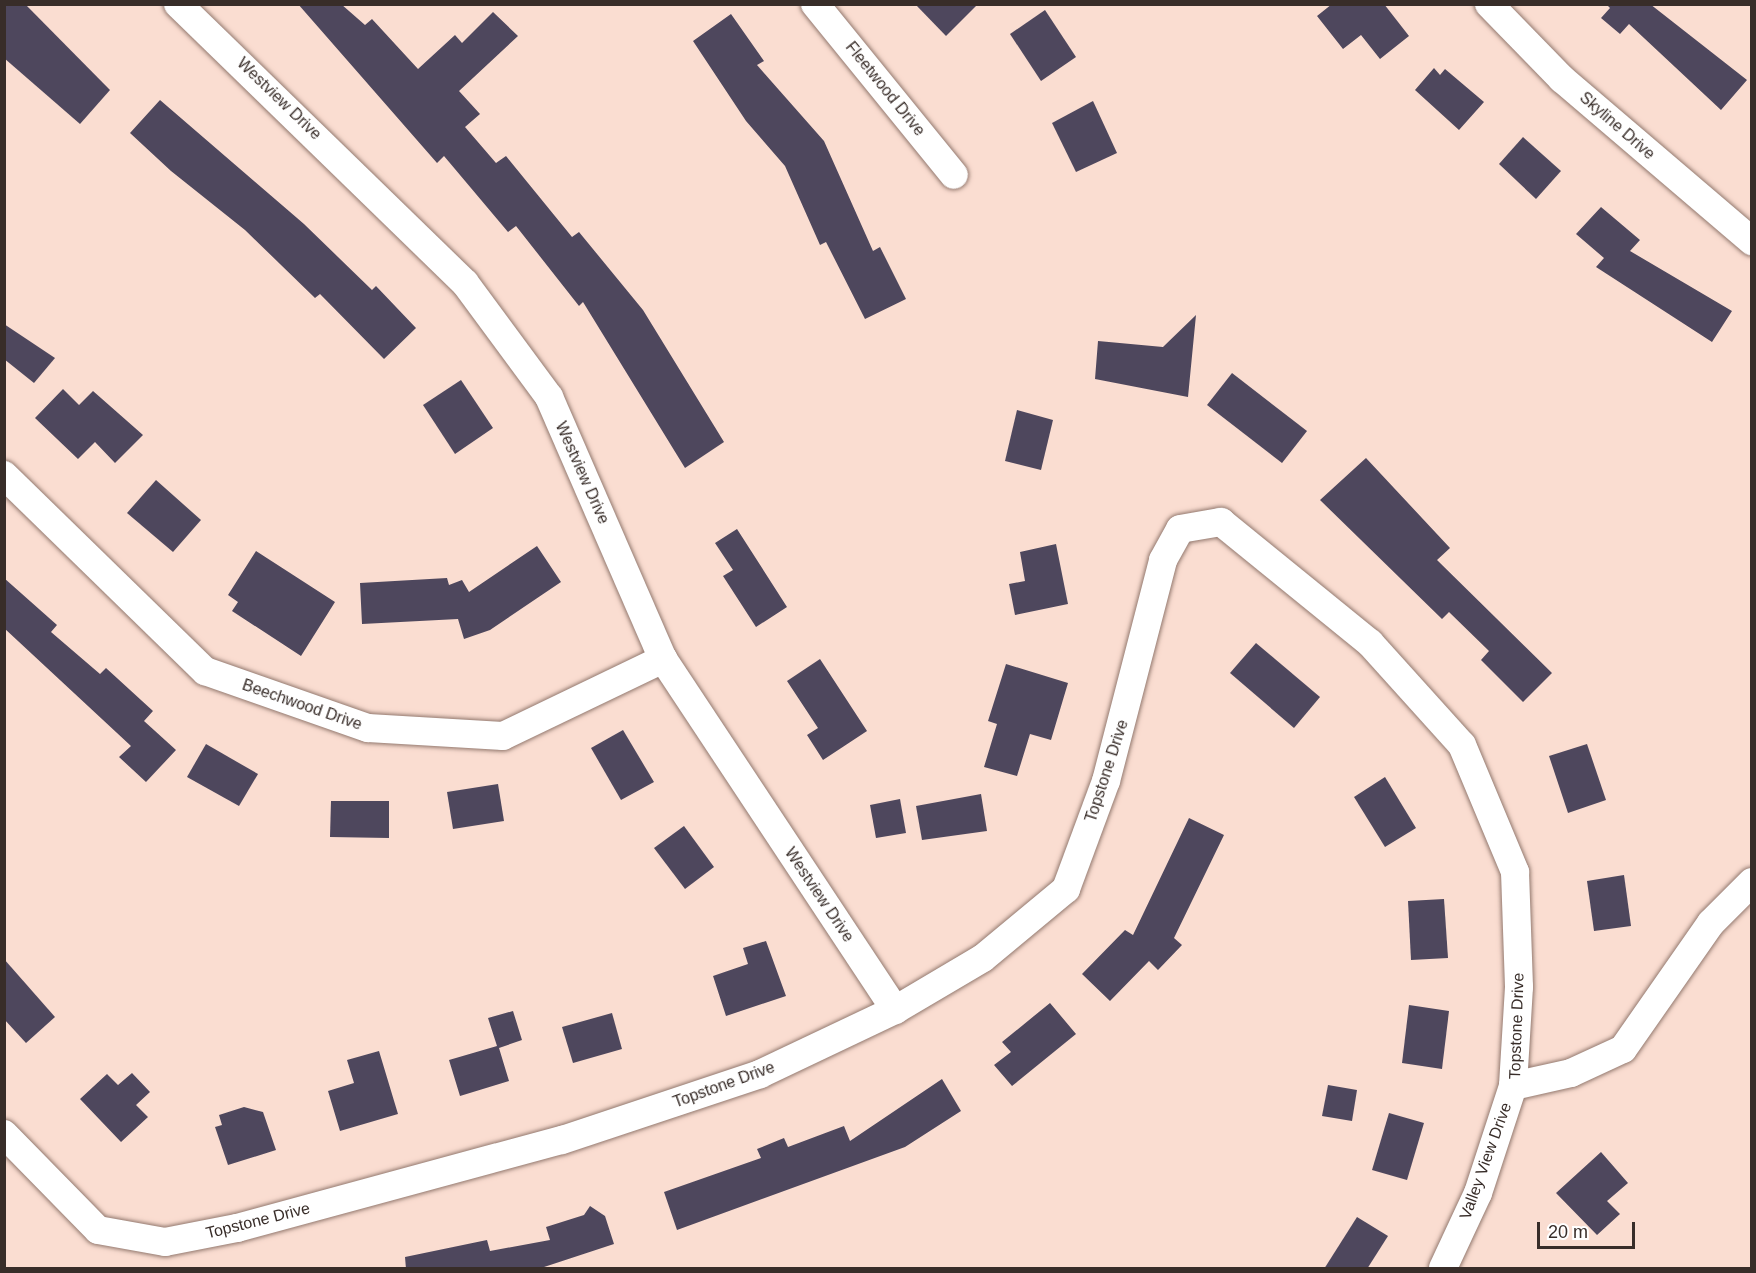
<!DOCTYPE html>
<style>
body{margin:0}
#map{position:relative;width:1756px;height:1273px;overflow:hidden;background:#faddd1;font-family:Arial,sans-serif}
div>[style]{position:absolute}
.building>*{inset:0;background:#4e475d}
.roads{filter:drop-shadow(0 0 2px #93796f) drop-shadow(0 0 2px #93796f)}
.street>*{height:28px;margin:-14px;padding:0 14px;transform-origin:14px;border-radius:14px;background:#fff}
span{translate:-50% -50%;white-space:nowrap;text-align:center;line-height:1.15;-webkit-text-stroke:6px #fff;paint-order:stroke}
.street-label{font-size:16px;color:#382d29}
.frame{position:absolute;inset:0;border:6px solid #382d29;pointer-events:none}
.scale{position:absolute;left:1537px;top:1222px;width:98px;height:27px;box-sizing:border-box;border:3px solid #382d29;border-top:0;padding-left:8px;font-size:18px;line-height:21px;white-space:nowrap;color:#382d29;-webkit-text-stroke:4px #fff;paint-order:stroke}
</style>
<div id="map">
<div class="building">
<div style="clip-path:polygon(4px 4px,25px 4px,110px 90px,80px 124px,4px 58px)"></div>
<div style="clip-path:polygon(298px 4px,341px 4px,365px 25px,372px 19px,418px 69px,455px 35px,462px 43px,493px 12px,518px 36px,459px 91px,480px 114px,465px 127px,496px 163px,506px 156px,572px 237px,579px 232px,643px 310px,724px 442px,685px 468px,583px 302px,579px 306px,516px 226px,508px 232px,444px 156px,437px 163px)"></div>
<div style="clip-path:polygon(915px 4px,978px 4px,946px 36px)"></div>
<div style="clip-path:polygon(1332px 4px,1384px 4px,1409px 36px,1380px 59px,1361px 35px,1343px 49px,1317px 16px)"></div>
<div style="clip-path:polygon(1606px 4px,1650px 4px,1747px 80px,1721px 110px,1629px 24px,1620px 34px,1601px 18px,1610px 8px)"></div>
<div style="clip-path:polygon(1045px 10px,1076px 57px,1041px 81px,1010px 34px)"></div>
<div style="clip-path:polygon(731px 14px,764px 61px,757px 65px,824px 141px,873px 251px,880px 247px,906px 299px,865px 319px,826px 242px,820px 245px,785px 166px,746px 121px,693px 41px)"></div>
<div style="clip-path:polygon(1434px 68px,1440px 75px,1445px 69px,1484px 102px,1459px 130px,1415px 90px)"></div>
<div style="clip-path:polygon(160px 100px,304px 224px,372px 290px,376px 286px,416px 328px,384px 359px,320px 294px,315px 298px,245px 230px,171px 171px,130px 133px)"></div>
<div style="clip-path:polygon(1093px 101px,1117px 153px,1076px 172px,1052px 123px)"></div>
<div style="clip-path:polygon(1523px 137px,1561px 171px,1536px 199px,1499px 164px)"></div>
<div style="clip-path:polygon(1601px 207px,1640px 240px,1630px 251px,1732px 311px,1712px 342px,1596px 267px,1604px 258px,1576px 234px)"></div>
<div style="clip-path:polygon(1196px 315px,1188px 397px,1095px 379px,1098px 341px,1163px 347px)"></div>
<div style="clip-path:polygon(4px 324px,55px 358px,34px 383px,4px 359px)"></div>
<div style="clip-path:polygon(1232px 373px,1307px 431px,1282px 463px,1207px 405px)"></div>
<div style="clip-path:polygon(461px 380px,493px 428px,455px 454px,423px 405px)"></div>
<div style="clip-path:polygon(63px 389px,79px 405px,93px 391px,143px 435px,115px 463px,95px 442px,78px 459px,35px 418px)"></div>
<div style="clip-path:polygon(1017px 410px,1053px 420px,1041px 470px,1005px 461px)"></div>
<div style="clip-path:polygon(1366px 458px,1450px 548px,1437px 560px,1552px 673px,1523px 702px,1481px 660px,1489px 651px,1449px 612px,1442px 619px,1320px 500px)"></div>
<div style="clip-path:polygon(156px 480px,201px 520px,173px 552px,127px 513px)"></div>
<div style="clip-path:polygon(737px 529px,787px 607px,756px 627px,723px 576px,733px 570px,715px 543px)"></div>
<div style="clip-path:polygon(1056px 544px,1068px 604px,1015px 615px,1009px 584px,1025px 581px,1020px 552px)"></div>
<div style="clip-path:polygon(537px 546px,561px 582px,490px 630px,464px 639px,458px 619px,362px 624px,360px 583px,447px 578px,449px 585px,462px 580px,469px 592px)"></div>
<div style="clip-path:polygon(256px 551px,335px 602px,301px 656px,232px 611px,238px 602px,228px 595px)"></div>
<div style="clip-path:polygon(4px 578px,57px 625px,51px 632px,100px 674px,106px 668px,153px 711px,144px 721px,176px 750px,146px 782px,119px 757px,131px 746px,4px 628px)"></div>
<div style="clip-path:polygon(1256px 643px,1320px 697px,1294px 728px,1230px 673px)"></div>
<div style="clip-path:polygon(820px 659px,867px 731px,823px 760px,807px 735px,818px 728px,787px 681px)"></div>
<div style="clip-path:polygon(1006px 664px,1068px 683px,1051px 740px,1030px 734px,1017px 776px,984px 767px,997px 724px,988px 721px)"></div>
<div style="clip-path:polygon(623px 730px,654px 782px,621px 800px,591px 748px)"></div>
<div style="clip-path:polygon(206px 744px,258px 774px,239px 806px,187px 777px)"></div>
<div style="clip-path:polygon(1587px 744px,1606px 800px,1568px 813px,1549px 756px)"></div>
<div style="clip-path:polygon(1385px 777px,1416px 828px,1385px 847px,1354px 797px)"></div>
<div style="clip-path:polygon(498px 784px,504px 821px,453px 829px,447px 792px)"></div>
<div style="clip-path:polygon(981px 794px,987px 831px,922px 840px,916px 806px)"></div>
<div style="clip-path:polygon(900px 799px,906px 833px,876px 838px,870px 805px)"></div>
<div style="clip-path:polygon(331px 801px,389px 801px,389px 838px,330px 837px)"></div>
<div style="clip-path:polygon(1189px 818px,1224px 835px,1174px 938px,1182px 945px,1158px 970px,1149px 961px,1110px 1001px,1082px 974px,1125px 930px,1133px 935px)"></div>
<div style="clip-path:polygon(684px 826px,714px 867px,685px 889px,654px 848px)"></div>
<div style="clip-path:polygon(1624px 875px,1631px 926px,1594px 931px,1587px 881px)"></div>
<div style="clip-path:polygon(1444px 899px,1448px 958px,1411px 960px,1408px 901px)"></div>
<div style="clip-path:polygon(766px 941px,786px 996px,726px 1016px,713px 976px,748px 964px,743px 948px)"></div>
<div style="clip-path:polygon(4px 959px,55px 1017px,26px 1043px,4px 1019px)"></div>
<div style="clip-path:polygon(1050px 1003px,1076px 1034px,1012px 1086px,994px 1065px,1011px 1052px,1002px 1042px)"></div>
<div style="clip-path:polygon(1409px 1005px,1449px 1011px,1442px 1069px,1402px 1063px)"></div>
<div style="clip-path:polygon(513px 1011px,522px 1040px,499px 1048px,509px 1081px,460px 1096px,449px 1060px,497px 1046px,488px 1018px)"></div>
<div style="clip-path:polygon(612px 1013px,622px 1049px,573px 1063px,562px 1027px)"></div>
<div style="clip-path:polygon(379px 1051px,398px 1114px,340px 1131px,328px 1091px,354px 1083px,347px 1060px)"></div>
<div style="clip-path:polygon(132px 1073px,150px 1092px,136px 1105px,148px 1117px,121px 1142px,80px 1099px,107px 1074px,118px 1085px)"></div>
<div style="clip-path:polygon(942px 1079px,961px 1111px,905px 1147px,677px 1230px,664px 1192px,761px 1158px,757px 1149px,784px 1138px,788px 1147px,844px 1126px,850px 1141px)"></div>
<div style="clip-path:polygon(1328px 1085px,1357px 1090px,1352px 1121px,1322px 1116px)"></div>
<div style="clip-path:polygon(244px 1107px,263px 1112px,276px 1150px,228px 1165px,215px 1127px,222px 1125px,219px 1115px)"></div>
<div style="clip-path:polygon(1389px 1113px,1424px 1123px,1407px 1180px,1372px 1170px)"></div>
<div style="clip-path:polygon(1601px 1152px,1628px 1183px,1607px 1201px,1620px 1214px,1597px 1235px,1556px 1193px)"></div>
<div style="clip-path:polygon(590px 1206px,605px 1216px,614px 1244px,538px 1269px,406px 1269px,405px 1257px,487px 1240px,490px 1251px,550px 1240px,546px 1227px,584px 1215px)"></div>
<div style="clip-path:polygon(1357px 1217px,1388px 1236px,1367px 1269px,1324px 1269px)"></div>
</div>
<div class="roads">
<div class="street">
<div style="left:178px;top:4px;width:400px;rotate:44.2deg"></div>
<div style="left:465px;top:283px;width:142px;rotate:53.6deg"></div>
<div style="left:549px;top:397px;width:286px;rotate:66.5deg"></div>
<div style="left:663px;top:659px;width:421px;rotate:56.5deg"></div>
<div style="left:815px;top:4px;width:220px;rotate:50.9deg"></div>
<div style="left:1489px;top:4px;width:105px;rotate:45.8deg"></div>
<div style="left:1562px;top:79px;width:250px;rotate:40.5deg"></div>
<div style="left:4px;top:475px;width:281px;rotate:44.3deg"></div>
<div style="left:205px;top:671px;width:173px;rotate:19.3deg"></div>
<div style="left:368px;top:728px;width:135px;rotate:3.4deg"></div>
<div style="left:503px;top:736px;width:178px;rotate:-25.7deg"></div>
<div style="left:1513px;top:1086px;width:59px;rotate:-12.6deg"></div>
<div style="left:1571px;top:1073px;width:57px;rotate:-24.8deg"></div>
<div style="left:1623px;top:1049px;width:154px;rotate:-55.1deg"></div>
<div style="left:1711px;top:923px;width:58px;rotate:-45deg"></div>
<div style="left:4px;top:1134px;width:134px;rotate:45.6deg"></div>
<div style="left:98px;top:1230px;width:68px;rotate:10.2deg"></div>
<div style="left:165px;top:1242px;width:73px;rotate:-11deg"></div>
<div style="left:237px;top:1228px;width:337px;rotate:-15.2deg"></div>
<div style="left:562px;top:1140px;width:209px;rotate:-18.4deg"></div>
<div style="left:760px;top:1074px;width:149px;rotate:-25.4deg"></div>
<div style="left:895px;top:1010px;width:102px;rotate:-30.6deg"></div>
<div style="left:983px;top:958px;width:108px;rotate:-39.7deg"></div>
<div style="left:1066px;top:889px;width:115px;rotate:-69.7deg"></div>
<div style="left:1106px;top:781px;width:228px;rotate:-75.5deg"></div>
<div style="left:1163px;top:560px;width:35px;rotate:-61deg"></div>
<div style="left:1180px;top:529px;width:42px;rotate:-9.7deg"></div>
<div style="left:1221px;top:522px;width:192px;rotate:39.1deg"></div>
<div style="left:1370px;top:643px;width:137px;rotate:48deg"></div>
<div style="left:1462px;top:745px;width:138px;rotate:67.3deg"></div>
<div style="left:1515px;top:872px;width:115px;rotate:88deg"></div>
<div style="left:1519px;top:987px;width:99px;rotate:93.5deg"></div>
<div style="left:1513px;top:1086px;width:113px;rotate:108.1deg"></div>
<div style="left:1478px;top:1193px;width:83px;rotate:115deg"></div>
</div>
</div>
<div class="street-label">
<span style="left:885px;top:89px;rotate:51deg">Fleetwood Drive</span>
<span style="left:279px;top:99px;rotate:44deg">Westview Drive</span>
<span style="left:1617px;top:126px;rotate:41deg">Skyline Drive</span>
<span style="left:582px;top:473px;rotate:66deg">Westview Drive</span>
<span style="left:302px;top:705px;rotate:19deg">Beechwood Drive</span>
<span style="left:1107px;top:771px;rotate:-72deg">Topstone Drive</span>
<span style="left:819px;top:895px;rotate:56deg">Westview Drive</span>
<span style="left:1517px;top:1026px;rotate:-88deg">Topstone Drive</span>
<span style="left:724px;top:1085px;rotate:-20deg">Topstone Drive</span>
<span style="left:1486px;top:1161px;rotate:-70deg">Valley View Drive</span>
<span style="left:258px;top:1221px;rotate:-14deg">Topstone Drive</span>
</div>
<div class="frame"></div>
<div class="scale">20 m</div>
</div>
